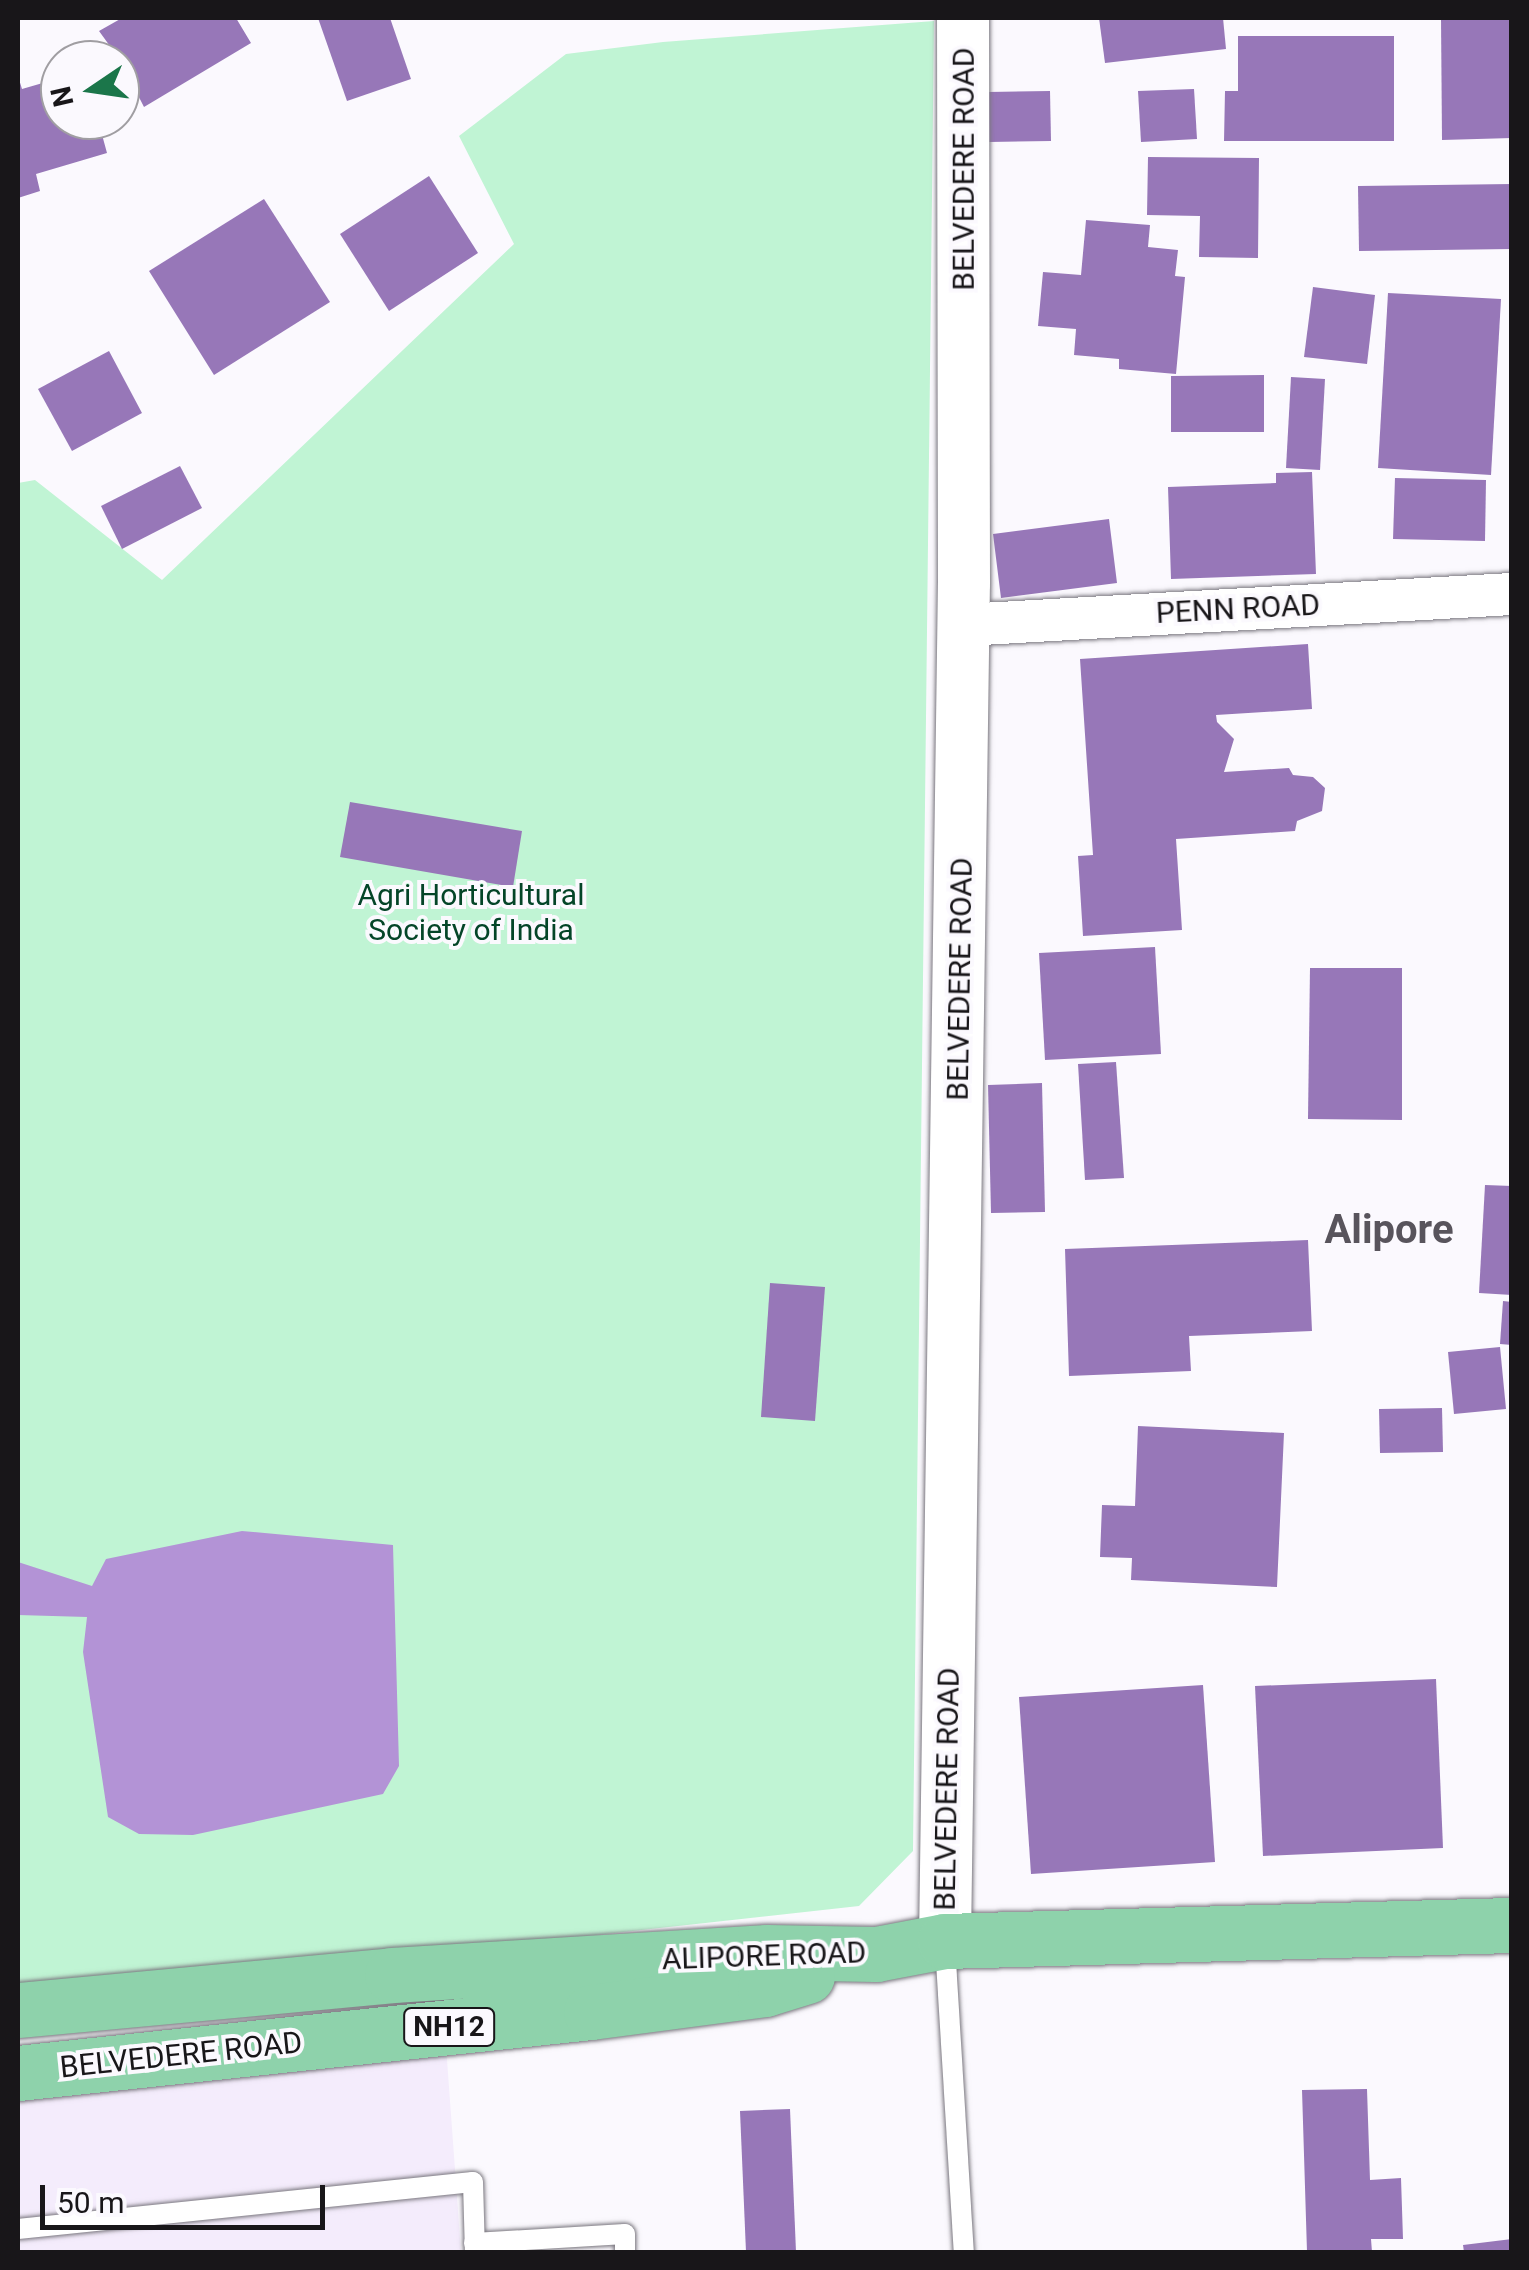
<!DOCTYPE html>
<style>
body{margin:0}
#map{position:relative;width:1529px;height:2270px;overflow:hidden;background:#fbf9fe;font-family:Roboto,sans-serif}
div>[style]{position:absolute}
.built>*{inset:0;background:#f4ecfc}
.green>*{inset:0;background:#c0f4d4}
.water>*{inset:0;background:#b393d6}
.building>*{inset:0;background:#9777b8}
.roads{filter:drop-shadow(0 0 2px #7a777f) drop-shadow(0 0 2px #7a777f)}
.service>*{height:20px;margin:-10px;padding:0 10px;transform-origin:10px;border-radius:10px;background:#fff}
.minor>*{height:42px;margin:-21px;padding:0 21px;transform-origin:21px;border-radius:21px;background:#fff}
.tertiary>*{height:52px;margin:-26px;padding:0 26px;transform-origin:26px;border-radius:26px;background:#fff}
.trunk>*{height:55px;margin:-27.5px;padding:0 27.5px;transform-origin:27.5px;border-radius:27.5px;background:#8ed2ab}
span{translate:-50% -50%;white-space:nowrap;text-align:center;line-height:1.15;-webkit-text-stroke:8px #fbf9fe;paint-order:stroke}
.shield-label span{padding:2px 8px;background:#fbf9fe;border:2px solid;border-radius:8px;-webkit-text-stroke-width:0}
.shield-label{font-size:28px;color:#181619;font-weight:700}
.street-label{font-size:30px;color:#181619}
.park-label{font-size:30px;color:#044528}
.district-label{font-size:40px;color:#58545c;font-weight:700}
.frame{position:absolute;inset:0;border:20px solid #181619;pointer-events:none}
.north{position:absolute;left:40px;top:40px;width:100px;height:100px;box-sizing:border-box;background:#fbf9fe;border:2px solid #a09ea2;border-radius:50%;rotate:257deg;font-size:28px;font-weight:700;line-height:40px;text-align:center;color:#181619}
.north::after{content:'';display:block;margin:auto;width:35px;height:45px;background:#1b764a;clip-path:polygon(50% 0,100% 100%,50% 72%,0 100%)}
.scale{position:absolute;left:40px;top:2185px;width:285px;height:45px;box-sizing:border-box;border:5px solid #181619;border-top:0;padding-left:12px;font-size:30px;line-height:35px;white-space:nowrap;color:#181619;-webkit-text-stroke:8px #fbf9fe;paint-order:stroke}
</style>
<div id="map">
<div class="built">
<div style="clip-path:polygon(446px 2046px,461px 2252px,18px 2252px,18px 2085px)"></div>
</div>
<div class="green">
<div style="clip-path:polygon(934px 21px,913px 1851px,859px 1906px,18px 1999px,18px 483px,35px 480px,162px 580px,514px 244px,459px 136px,566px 54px,663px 42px)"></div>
</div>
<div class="water">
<div style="clip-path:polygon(242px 1531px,393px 1545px,399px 1766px,383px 1794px,193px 1835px,139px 1834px,108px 1817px,83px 1652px,87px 1617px,18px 1615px,18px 1562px,92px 1586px,106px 1559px)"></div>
</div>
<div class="building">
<div style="clip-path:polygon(122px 18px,236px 18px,251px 43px,144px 107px,120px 60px,99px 31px)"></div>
<div style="clip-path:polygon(318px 18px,390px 18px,411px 79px,347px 101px)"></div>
<div style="clip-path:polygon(1099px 18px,1223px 18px,1226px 49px,1105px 63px)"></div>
<div style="clip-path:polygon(1441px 18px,1512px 18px,1512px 138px,1442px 140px)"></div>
<div style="clip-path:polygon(1238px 36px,1394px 36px,1394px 141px,1224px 141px,1225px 91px,1238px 91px)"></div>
<div style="clip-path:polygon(18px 76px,22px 89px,60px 78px,60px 120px,98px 120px,107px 153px,36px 174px,40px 191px,18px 198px)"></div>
<div style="clip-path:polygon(1194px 89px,1197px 139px,1141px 142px,1138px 91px)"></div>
<div style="clip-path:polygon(1050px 91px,1051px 141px,989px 142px,988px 92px)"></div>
<div style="clip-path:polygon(1148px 157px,1259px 158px,1258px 258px,1199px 257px,1200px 216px,1147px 215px)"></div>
<div style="clip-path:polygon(429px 176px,478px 253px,389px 311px,340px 234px)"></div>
<div style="clip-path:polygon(1512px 184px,1512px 249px,1359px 251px,1358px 186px)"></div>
<div style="clip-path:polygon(264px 199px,330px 302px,214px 375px,149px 271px)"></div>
<div style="clip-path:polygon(1086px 220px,1150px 225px,1148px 247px,1178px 250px,1175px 276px,1185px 277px,1176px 374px,1119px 369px,1119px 359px,1074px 355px,1076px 329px,1038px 326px,1043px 272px,1081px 275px)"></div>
<div style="clip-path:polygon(1313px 287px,1375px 295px,1367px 364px,1304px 357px)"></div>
<div style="clip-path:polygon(1388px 293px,1501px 299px,1491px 475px,1378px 468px)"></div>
<div style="clip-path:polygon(109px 351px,142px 413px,72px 451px,38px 389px)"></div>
<div style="clip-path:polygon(1264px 375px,1264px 432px,1171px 432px,1171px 376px)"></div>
<div style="clip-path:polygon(1291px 377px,1325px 379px,1320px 470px,1286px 468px)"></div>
<div style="clip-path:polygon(180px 466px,202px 508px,122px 549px,101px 506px)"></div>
<div style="clip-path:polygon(1312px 472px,1316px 574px,1171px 579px,1168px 487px,1276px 483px,1276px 473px)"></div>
<div style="clip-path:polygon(1395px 478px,1486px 480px,1485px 541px,1393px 539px)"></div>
<div style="clip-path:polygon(1109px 519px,1117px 583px,1001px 598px,993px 534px)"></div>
<div style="clip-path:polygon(1308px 644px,1312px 709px,1216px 715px,1217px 722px,1234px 739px,1224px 772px,1289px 768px,1293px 775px,1313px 777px,1325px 788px,1322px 811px,1297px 821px,1295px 831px,1176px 839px,1182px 930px,1083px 936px,1078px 856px,1093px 855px,1080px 659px)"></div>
<div style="clip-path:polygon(350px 802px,522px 831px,513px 887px,340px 857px)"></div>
<div style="clip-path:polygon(1155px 947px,1161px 1054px,1045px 1060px,1039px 953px)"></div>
<div style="clip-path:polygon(1310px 968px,1402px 968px,1402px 1120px,1308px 1119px)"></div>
<div style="clip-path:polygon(1116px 1062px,1124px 1178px,1085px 1180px,1078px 1064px)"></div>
<div style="clip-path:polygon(1042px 1083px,1045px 1212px,991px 1213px,988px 1085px)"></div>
<div style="clip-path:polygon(1485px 1185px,1512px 1186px,1512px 1295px,1479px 1293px)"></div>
<div style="clip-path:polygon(1308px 1240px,1312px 1331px,1189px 1336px,1191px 1371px,1069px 1376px,1065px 1249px)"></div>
<div style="clip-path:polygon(770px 1283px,825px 1287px,815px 1421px,761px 1417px)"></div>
<div style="clip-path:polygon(1503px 1301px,1512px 1302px,1512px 1345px,1500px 1344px)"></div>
<div style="clip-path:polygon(1500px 1347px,1506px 1409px,1454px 1414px,1448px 1352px)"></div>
<div style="clip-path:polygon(1442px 1408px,1443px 1452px,1380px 1453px,1379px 1409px)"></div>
<div style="clip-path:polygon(1138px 1426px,1284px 1433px,1277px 1587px,1131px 1580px,1132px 1558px,1100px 1557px,1102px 1505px,1135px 1506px)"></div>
<div style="clip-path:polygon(1436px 1679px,1443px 1848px,1263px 1856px,1255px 1686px)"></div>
<div style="clip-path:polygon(1203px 1685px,1215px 1862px,1031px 1874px,1019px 1697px)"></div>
<div style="clip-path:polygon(1367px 2089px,1370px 2180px,1401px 2178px,1403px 2239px,1371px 2239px,1372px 2252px,1307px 2252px,1302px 2090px)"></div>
<div style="clip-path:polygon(790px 2109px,796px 2252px,746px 2252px,740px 2111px)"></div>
<div style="clip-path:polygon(1512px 2239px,1512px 2252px,1464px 2252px,1463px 2245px)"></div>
</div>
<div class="roads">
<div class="service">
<div style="left:945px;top:1945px;width:308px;rotate:86.5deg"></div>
<div style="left:18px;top:2229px;width:457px;rotate:-5.9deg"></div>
<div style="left:473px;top:2182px;width:70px;rotate:88.4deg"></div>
<div style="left:474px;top:2243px;width:151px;rotate:-3.4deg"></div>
<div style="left:625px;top:2234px;width:18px;rotate:90deg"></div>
</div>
<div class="minor">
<div style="left:964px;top:625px;width:549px;rotate:-3.24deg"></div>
</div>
<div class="tertiary">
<div style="left:945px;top:1941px;width:1358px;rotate:-89.2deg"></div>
<div style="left:964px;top:583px;width:565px;rotate:-90.1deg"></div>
</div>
<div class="trunk">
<div style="left:18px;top:2010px;width:376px;rotate:-5.3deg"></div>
<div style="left:392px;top:1975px;width:376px;rotate:-3.5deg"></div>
<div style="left:767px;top:1952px;width:109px;rotate:1.1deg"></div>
<div style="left:876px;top:1954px;width:70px;rotate:-10.7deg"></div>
<div style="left:945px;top:1941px;width:567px;rotate:-1.62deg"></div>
<div style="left:18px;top:2073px;width:576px;rotate:-6.08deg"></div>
<div style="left:591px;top:2012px;width:176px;rotate:-7.5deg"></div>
<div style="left:765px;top:1989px;width:44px;rotate:-17.2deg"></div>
</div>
</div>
<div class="shield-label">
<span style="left:449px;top:2027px">NH12</span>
</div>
<div class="street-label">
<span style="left:964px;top:169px;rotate:-90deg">BELVEDERE ROAD</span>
<span style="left:1238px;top:609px;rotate:-3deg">PENN ROAD</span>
<span style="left:960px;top:979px;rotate:-89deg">BELVEDERE ROAD</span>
<span style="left:947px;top:1789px;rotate:-89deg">BELVEDERE ROAD</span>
<span style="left:764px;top:1956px;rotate:-2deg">ALIPORE ROAD</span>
<span style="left:181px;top:2055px;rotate:-6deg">BELVEDERE ROAD</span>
</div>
<div class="park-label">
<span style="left:471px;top:912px">Agri Horticultural<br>Society of India</span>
</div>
<div class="district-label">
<span style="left:1389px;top:1230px">Alipore</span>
</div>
<div class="frame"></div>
<div class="north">N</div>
<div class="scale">50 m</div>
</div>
